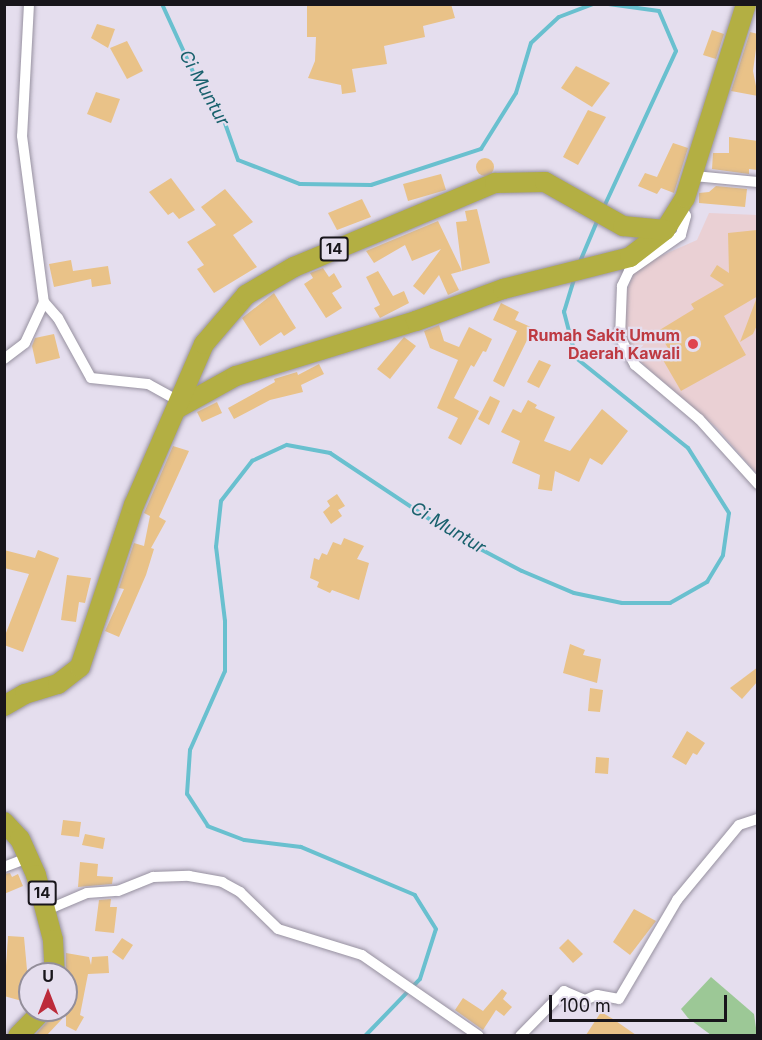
<!DOCTYPE html>
<style>
body{margin:0}
#map{position:relative;width:762px;height:1040px;overflow:hidden;background:#e5deee;font-family:Inter,sans-serif}
div>[style]{position:absolute}
.medical>*{inset:0;background:#ead0d4}
.green>*{inset:0;background:#9cc896}
.stream>*{height:4px;margin:-2px;padding:0 2px;transform-origin:2px;border-radius:2px;background:#69c0cf}
.building>*{inset:0;background:#e9c288}
.round{border-radius:50%}
.roads{filter:drop-shadow(0 0 2px #9791a0) drop-shadow(0 0 2px #9791a0)}
.street>*{height:10px;margin:-5px;padding:0 5px;transform-origin:5px;border-radius:5px;background:#fff}
.highway>*{height:20px;margin:-10px;padding:0 10px;transform-origin:10px;border-radius:10px;background:#b3af43}
.dots>*{width:16px;height:16px;translate:-50% -50%;box-sizing:border-box;border:3px solid #e5deee;border-radius:50%}
span{translate:-50% -50%;white-space:nowrap;text-align:center;line-height:1.15;-webkit-text-stroke:4.5px #e5deee;paint-order:stroke}
.shield-label span{padding:2px 4px;background:#e5deee;border:2px solid;border-radius:4px;-webkit-text-stroke-width:0}
.shield-label{font-size:15px;color:#18151b;font-weight:700}
.health-label{font-size:16px;color:#be3a42;font-weight:700}
.right{translate:-100% -50%;text-align:right}
.water-label{font-size:18px;color:#19616d;font-style:italic}
.frame{position:absolute;inset:0;border:6px solid #18151b;pointer-events:none}
.north{position:absolute;left:18px;top:962px;width:60px;height:60px;box-sizing:border-box;background:#e5deee;border:2px solid #938e9a;border-radius:50%;rotate:0deg;font-size:16px;font-weight:700;line-height:24px;text-align:center;color:#18151b}
.north::after{content:'';display:block;margin:auto;width:21px;height:27px;background:#bc2b3a;clip-path:polygon(50% 0,100% 100%,50% 72%,0 100%)}
.scale{position:absolute;left:549px;top:995px;width:178px;height:27px;box-sizing:border-box;border:3px solid #18151b;border-top:0;padding-left:8px;font-size:18px;line-height:21px;white-space:nowrap;color:#18151b;-webkit-text-stroke:4px #e5deee;paint-order:stroke}
</style>
<div id="map">
<div class="medical">
<div style="clip-path:polygon(709px 213px,757px 215px,757px 474px,717px 428px,644px 365px,633px 353px,625px 335px,625px 295px,634px 273px,656px 258px,697px 240px)"></div>
</div>
<div class="green">
<div style="clip-path:polygon(711px 977px,754px 1014px,757px 1035px,711px 1035px,688px 1018px,681px 1009px)"></div>
</div>
<div class="stream">
<div style="left:162px;top:4px;width:77px;rotate:65.4deg"></div>
<div style="left:194px;top:74px;width:47px;rotate:54.6deg"></div>
<div style="left:221px;top:112px;width:51px;rotate:70.5deg"></div>
<div style="left:238px;top:160px;width:66px;rotate:21.2deg"></div>
<div style="left:300px;top:184px;width:71px;rotate:0.8deg"></div>
<div style="left:371px;top:185px;width:116px;rotate:-18.1deg"></div>
<div style="left:481px;top:149px;width:66px;rotate:-58deg"></div>
<div style="left:516px;top:93px;width:52px;rotate:-73.3deg"></div>
<div style="left:531px;top:43px;width:38px;rotate:-43deg"></div>
<div style="left:559px;top:17px;width:36px;rotate:-21deg"></div>
<div style="left:603px;top:209px;width:174px;rotate:-65.2deg"></div>
<div style="left:676px;top:51px;width:43px;rotate:-113deg"></div>
<div style="left:659px;top:11px;width:51px;rotate:-172.2deg"></div>
<div style="left:579px;top:264px;width:49px;rotate:-67.1deg"></div>
<div style="left:365px;top:1036px;width:79px;rotate:-46deg"></div>
<div style="left:420px;top:979px;width:52px;rotate:-72.3deg"></div>
<div style="left:436px;top:929px;width:40px;rotate:-122deg"></div>
<div style="left:415px;top:895px;width:124px;rotate:-157.2deg"></div>
<div style="left:301px;top:847px;width:57px;rotate:-173deg"></div>
<div style="left:244px;top:840px;width:39px;rotate:-159deg"></div>
<div style="left:208px;top:826px;width:38px;rotate:-123deg"></div>
<div style="left:187px;top:794px;width:44px;rotate:-86.1deg"></div>
<div style="left:190px;top:750px;width:86px;rotate:-66.1deg"></div>
<div style="left:225px;top:671px;width:50px;rotate:-90deg"></div>
<div style="left:225px;top:621px;width:75px;rotate:-96.9deg"></div>
<div style="left:216px;top:547px;width:46px;rotate:-83.8deg"></div>
<div style="left:221px;top:501px;width:51px;rotate:-52.2deg"></div>
<div style="left:252px;top:461px;width:38px;rotate:-25deg"></div>
<div style="left:287px;top:445px;width:44px;rotate:10.5deg"></div>
<div style="left:330px;top:453px;width:146px;rotate:33.6deg"></div>
<div style="left:452px;top:534px;width:79px;rotate:27.9deg"></div>
<div style="left:522px;top:571px;width:56px;rotate:22.9deg"></div>
<div style="left:574px;top:593px;width:49px;rotate:11.8deg"></div>
<div style="left:622px;top:603px;width:48px"></div>
<div style="left:670px;top:603px;width:43px;rotate:-29.6deg"></div>
<div style="left:707px;top:582px;width:31px;rotate:-59deg"></div>
<div style="left:723px;top:555px;width:42px;rotate:-81.9deg"></div>
<div style="left:729px;top:513px;width:77px;rotate:-122.2deg"></div>
<div style="left:688px;top:448px;width:144px;rotate:-141.2deg"></div>
<div style="left:576px;top:358px;width:48px;rotate:-104.6deg"></div>
<div style="left:564px;top:312px;width:37px;rotate:-73deg"></div>
</div>
<div class="building">
<div style="clip-path:polygon(307px 4px,451px 4px,455px 18px,423px 26px,425px 37px,384px 46px,387px 64px,352px 69px,356px 92px,342px 94px,341px 85px,308px 78px,315px 61px,316px 37px,307px 37px)"></div>
<div style="clip-path:polygon(97px 24px,115px 29px,108px 48px,91px 38px)"></div>
<div style="clip-path:polygon(712px 30px,724px 34px,716px 59px,703px 55px)"></div>
<div style="clip-path:polygon(750px 32px,758px 34px,753px 71px,758px 96px,731px 91px)"></div>
<div style="clip-path:polygon(127px 41px,143px 71px,127px 79px,110px 48px)"></div>
<div style="clip-path:polygon(576px 66px,610px 83px,592px 107px,561px 88px)"></div>
<div style="clip-path:polygon(96px 92px,120px 99px,111px 123px,87px 114px)"></div>
<div style="clip-path:polygon(588px 110px,606px 117px,578px 165px,563px 157px)"></div>
<div style="clip-path:polygon(729px 137px,758px 141px,758px 170px,749px 169px,749px 174px,712px 169px,713px 153px,729px 153px)"></div>
<div style="clip-path:polygon(673px 143px,688px 148px,674px 193px,661px 188px,657px 194px,638px 186px,645px 173px,657px 177px)"></div>
<div class="round" style="left:476px;top:158px;width:18px;height:18px"></div>
<div style="clip-path:polygon(441px 174px,446px 190px,408px 201px,403px 184px)"></div>
<div style="clip-path:polygon(171px 178px,195px 210px,179px 219px,173px 212px,168px 215px,149px 192px)"></div>
<div style="clip-path:polygon(716px 186px,747px 189px,745px 207px,699px 203px,699px 193px,709px 192px)"></div>
<div style="clip-path:polygon(225px 189px,253px 222px,233px 235px,257px 267px,214px 293px,197px 269px,204px 265px,187px 242px,216px 225px,201px 207px)"></div>
<div style="clip-path:polygon(362px 199px,371px 217px,337px 230px,328px 213px)"></div>
<div style="clip-path:polygon(477px 209px,490px 263px,462px 271px,456px 222px,467px 221px,465px 211px)"></div>
<div style="clip-path:polygon(438px 221px,462px 271px,451px 274px,459px 290px,448px 295px,439px 275px,424px 295px,413px 286px,441px 249px,412px 261px,405px 245px,374px 263px,366px 251px)"></div>
<div style="clip-path:polygon(757px 230px,758px 296px,724px 316px,746px 355px,681px 391px,663px 360px,672px 355px,658px 331px,694px 309px,691px 304px,724px 285px,710px 276px,717px 265px,729px 273px,728px 233px)"></div>
<div style="clip-path:polygon(71px 260px,73px 271px,108px 266px,111px 284px,92px 287px,91px 279px,54px 287px,49px 264px)"></div>
<div style="clip-path:polygon(323px 268px,329px 277px,334px 273px,342px 287px,332px 293px,342px 308px,326px 318px,304px 284px,313px 278px,310px 273px)"></div>
<div style="clip-path:polygon(378px 271px,393px 296px,404px 291px,409px 303px,380px 318px,374px 308px,380px 305px,366px 277px)"></div>
<div style="clip-path:polygon(274px 293px,296px 328px,284px 336px,281px 332px,260px 346px,242px 318px)"></div>
<div style="clip-path:polygon(757px 297px,758px 323px,753px 334px,740px 342px)"></div>
<div style="clip-path:polygon(501px 303px,519px 312px,515px 320px,533px 328px,504px 387px,493px 381px,517px 331px,493px 320px)"></div>
<div style="clip-path:polygon(439px 325px,444px 341px,459px 347px,469px 327px,492px 339px,486px 352px,483px 351px,474px 367px,471px 365px,454px 398px,479px 411px,461px 445px,448px 438px,458px 418px,437px 408px,458px 360px,430px 348px,424px 331px)"></div>
<div style="clip-path:polygon(54px 334px,60px 358px,36px 364px,32px 346px,35px 338px)"></div>
<div style="clip-path:polygon(404px 337px,416px 346px,390px 379px,377px 369px)"></div>
<div style="clip-path:polygon(539px 360px,551px 365px,539px 388px,527px 382px)"></div>
<div style="clip-path:polygon(319px 364px,324px 374px,301px 385px,303px 392px,270px 400px,234px 419px,228px 408px,275px 382px,274px 379px,297px 372px,298px 375px)"></div>
<div style="clip-path:polygon(490px 396px,500px 401px,489px 425px,478px 419px)"></div>
<div style="clip-path:polygon(528px 400px,537px 405px,535px 408px,555px 417px,544px 441px,570px 451px,602px 409px,628px 431px,602px 465px,590px 458px,579px 482px,555px 471px,552px 491px,538px 489px,540px 475px,512px 463px,520px 441px,501px 432px,513px 409px,521px 413px)"></div>
<div style="clip-path:polygon(217px 402px,222px 413px,202px 422px,197px 412px)"></div>
<div style="clip-path:polygon(173px 446px,189px 451px,159px 517px,166px 521px,151px 548px,154px 549px,146px 575px,119px 637px,105px 631px,124px 589px,119px 588px,134px 543px,144px 546px,150px 516px,144px 513px)"></div>
<div style="clip-path:polygon(337px 494px,345px 506px,338px 510px,342px 516px,331px 524px,323px 512px,330px 506px,327px 501px)"></div>
<div style="clip-path:polygon(344px 538px,364px 546px,357px 559px,369px 563px,359px 600px,332px 590px,330px 593px,317px 587px,319px 582px,310px 578px,314px 558px,319px 560px,322px 553px,327px 555px,333px 542px,341px 545px)"></div>
<div style="clip-path:polygon(4px 550px,35px 558px,38px 550px,59px 558px,23px 652px,4px 645px,4px 638px,29px 574px,4px 568px)"></div>
<div style="clip-path:polygon(67px 575px,91px 578px,85px 603px,79px 602px,76px 622px,61px 620px)"></div>
<div style="clip-path:polygon(570px 644px,585px 650px,583px 655px,601px 659px,597px 683px,563px 673px)"></div>
<div style="clip-path:polygon(758px 667px,758px 681px,742px 699px,730px 688px)"></div>
<div style="clip-path:polygon(590px 688px,603px 690px,600px 712px,588px 711px)"></div>
<div style="clip-path:polygon(687px 731px,705px 743px,697px 755px,693px 753px,686px 765px,672px 757px)"></div>
<div style="clip-path:polygon(596px 757px,609px 758px,608px 774px,595px 773px)"></div>
<div style="clip-path:polygon(63px 820px,81px 822px,79px 837px,61px 835px)"></div>
<div style="clip-path:polygon(85px 834px,105px 838px,103px 849px,82px 845px)"></div>
<div style="clip-path:polygon(80px 862px,98px 864px,97px 876px,113px 877px,112px 884px,78px 887px)"></div>
<div style="clip-path:polygon(10px 873px,12px 877px,18px 874px,23px 886px,4px 894px,4px 874px)"></div>
<div style="clip-path:polygon(111px 899px,110px 907px,117px 907px,114px 933px,95px 931px,99px 900px)"></div>
<div style="clip-path:polygon(634px 909px,656px 921px,630px 955px,613px 942px)"></div>
<div style="clip-path:polygon(8px 936px,24px 937px,28px 981px,22px 1001px,4px 996px)"></div>
<div style="clip-path:polygon(122px 938px,133px 945px,123px 960px,112px 952px)"></div>
<div style="clip-path:polygon(568px 939px,583px 954px,573px 963px,559px 948px)"></div>
<div style="clip-path:polygon(66px 953px,89px 957px,91px 965px,92px 957px,108px 956px,109px 973px,88px 974px,80px 1015px,84px 1017px,76px 1031px,66px 1026px)"></div>
<div style="clip-path:polygon(502px 989px,507px 993px,503px 999px,512px 1007px,504px 1016px,496px 1010px,483px 1030px,455px 1010px,463px 998px,483px 1011px)"></div>
<div style="clip-path:polygon(601px 1012px,613px 1019px,636px 1035px,586px 1035px)"></div>
<div style="clip-path:polygon(55px 1013px,62px 1019px,47px 1035px,35px 1035px)"></div>
</div>
<div class="roads">
<div class="street">
<div style="left:29px;top:4px;width:132px;rotate:93deg"></div>
<div style="left:22px;top:136px;width:167px;rotate:82.5deg"></div>
<div style="left:694px;top:176px;width:64px;rotate:5.4deg"></div>
<div style="left:681px;top:206px;width:11px;rotate:63deg"></div>
<div style="left:686px;top:216px;width:20px;rotate:105deg"></div>
<div style="left:681px;top:235px;width:63px;rotate:145.3deg"></div>
<div style="left:629px;top:271px;width:17px;rotate:115deg"></div>
<div style="left:622px;top:286px;width:51px;rotate:92.2deg"></div>
<div style="left:620px;top:337px;width:32px;rotate:62deg"></div>
<div style="left:635px;top:365px;width:84px;rotate:40.2deg"></div>
<div style="left:699px;top:419px;width:88px;rotate:47.8deg"></div>
<div style="left:4px;top:359px;width:26px;rotate:-37deg"></div>
<div style="left:25px;top:343px;width:45px;rotate:-65.1deg"></div>
<div style="left:44px;top:302px;width:21px;rotate:49deg"></div>
<div style="left:58px;top:318px;width:68px;rotate:61.2deg"></div>
<div style="left:91px;top:378px;width:57px;rotate:6deg"></div>
<div style="left:148px;top:384px;width:38px;rotate:29deg"></div>
<div style="left:4px;top:867px;width:28px;rotate:-21deg"></div>
<div style="left:47px;top:910px;width:43px;rotate:-23deg"></div>
<div style="left:87px;top:893px;width:31px;rotate:-4deg"></div>
<div style="left:118px;top:891px;width:38px;rotate:-22deg"></div>
<div style="left:153px;top:877px;width:36px;rotate:-2deg"></div>
<div style="left:189px;top:876px;width:34px;rotate:10deg"></div>
<div style="left:222px;top:882px;width:21px;rotate:29deg"></div>
<div style="left:240px;top:892px;width:53px;rotate:44.2deg"></div>
<div style="left:278px;top:929px;width:88px;rotate:17.2deg"></div>
<div style="left:362px;top:955px;width:142px;rotate:34.7deg"></div>
<div style="left:520px;top:1036px;width:63px;rotate:-45.6deg"></div>
<div style="left:564px;top:991px;width:23px;rotate:23deg"></div>
<div style="left:585px;top:1000px;width:13px;rotate:-23deg"></div>
<div style="left:597px;top:995px;width:22px;rotate:10deg"></div>
<div style="left:619px;top:999px;width:115px;rotate:-59.6deg"></div>
<div style="left:677px;top:900px;width:97px;rotate:-50.4deg"></div>
<div style="left:739px;top:825px;width:20px;rotate:-18deg"></div>
</div>
<div class="highway">
<div style="left:178px;top:408px;width:66px;rotate:-28.9deg"></div>
<div style="left:236px;top:376px;width:188px;rotate:-17deg"></div>
<div style="left:416px;top:321px;width:93px;rotate:-20.2deg"></div>
<div style="left:503px;top:289px;width:131px;rotate:-14.1deg"></div>
<div style="left:630px;top:257px;width:44px;rotate:-37.6deg"></div>
<div style="left:665px;top:230px;width:38px;rotate:-58deg"></div>
<div style="left:685px;top:198px;width:203px;rotate:-72.5deg"></div>
<div style="left:4px;top:706px;width:24px;rotate:-30deg"></div>
<div style="left:25px;top:694px;width:34px;rotate:-17deg"></div>
<div style="left:58px;top:684px;width:28px;rotate:-38deg"></div>
<div style="left:80px;top:667px;width:171px;rotate:-71.6deg"></div>
<div style="left:134px;top:505px;width:176px;rotate:-66.5deg"></div>
<div style="left:204px;top:344px;width:65px;rotate:-49.4deg"></div>
<div style="left:246px;top:295px;width:56px;rotate:-30.3deg"></div>
<div style="left:294px;top:267px;width:218px;rotate:-22.7deg"></div>
<div style="left:495px;top:183px;width:50px;rotate:-1.1deg"></div>
<div style="left:545px;top:182px;width:90px;rotate:29.4deg"></div>
<div style="left:623px;top:226px;width:42px;rotate:5.4deg"></div>
<div style="left:4px;top:822px;width:23px;rotate:47deg"></div>
<div style="left:20px;top:839px;width:39px;rotate:66deg"></div>
<div style="left:36px;top:875px;width:67px;rotate:75.3deg"></div>
<div style="left:53px;top:940px;width:34px;rotate:87deg"></div>
<div style="left:18px;top:1036px;width:36px;rotate:-46deg"></div>
</div>
</div>
<div class="dots">
<div style="left:693px;top:344px;background:#e0444e"></div>
</div>
<div class="shield-label">
<span style="left:334px;top:249px">14</span>
<span style="left:42px;top:893px">14</span>
</div>
<div class="health-label">
<span class="right" style="left:680px;top:344px">Rumah Sakit Umum<br>Daerah Kawali</span>
</div>
<div class="water-label">
<span style="left:204px;top:88px;rotate:61deg">Ci Muntur</span>
<span style="left:448px;top:528px;rotate:31deg">Ci Muntur</span>
</div>
<div class="frame"></div>
<div class="north">U</div>
<div class="scale">100 m</div>
</div>
